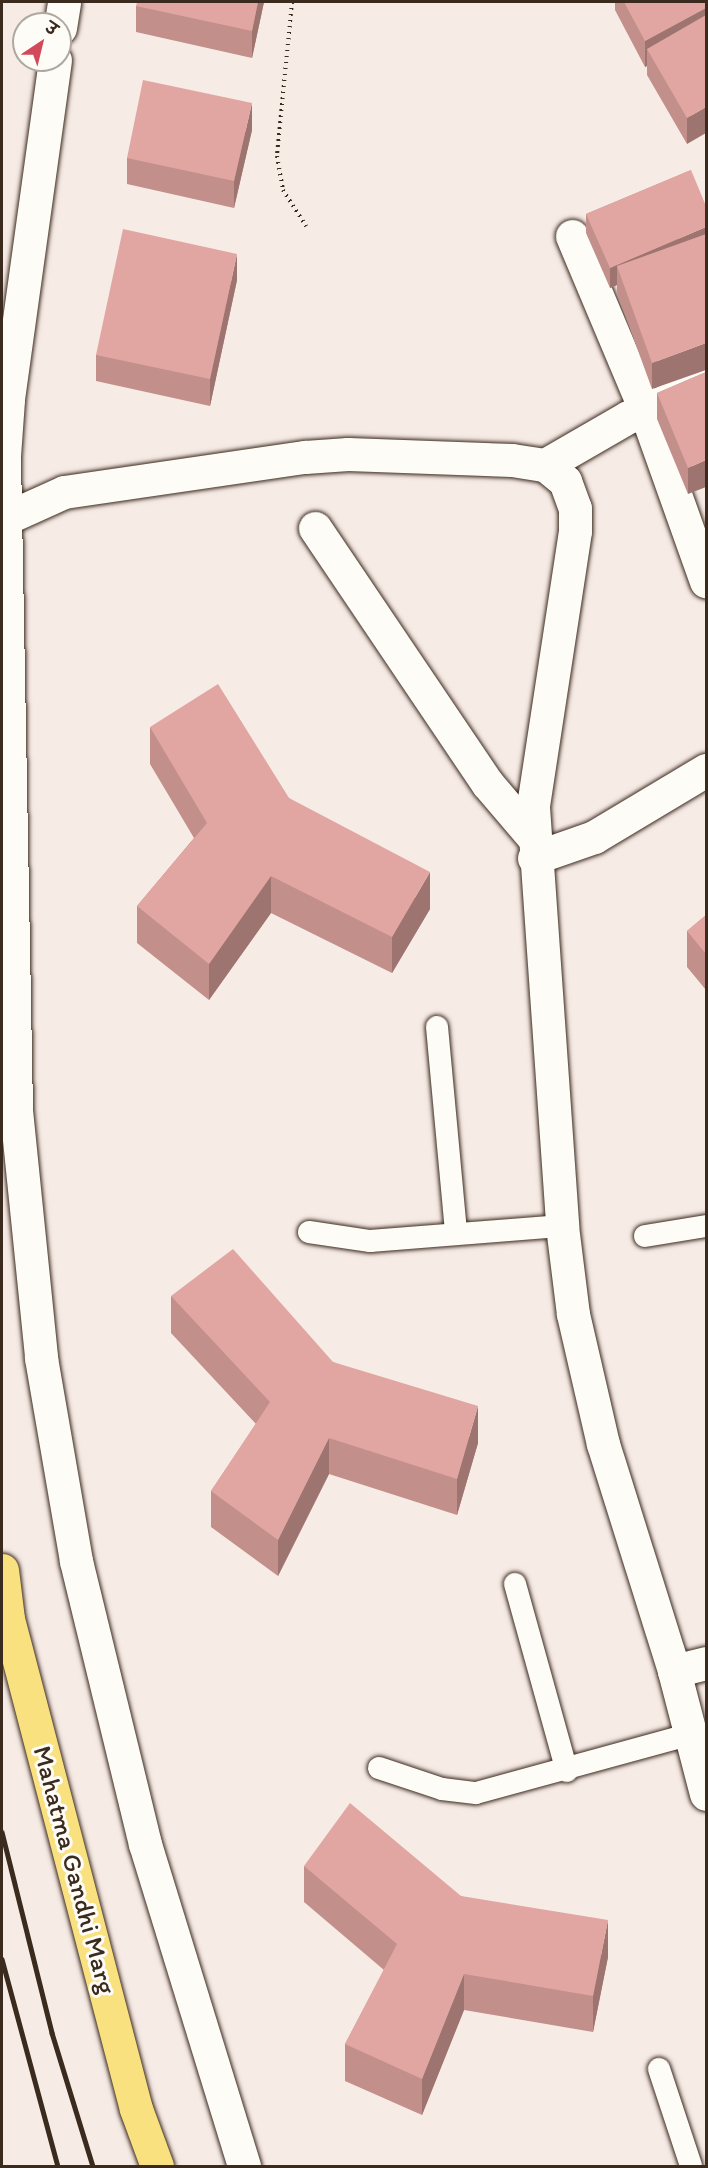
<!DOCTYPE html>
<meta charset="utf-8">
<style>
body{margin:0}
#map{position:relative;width:708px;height:2168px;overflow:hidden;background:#f7ebe6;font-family:Itim,"Playpen Sans Deva",sans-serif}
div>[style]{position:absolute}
.path>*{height:4px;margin-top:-2px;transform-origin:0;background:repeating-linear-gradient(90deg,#3b2a1e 0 1.5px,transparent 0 6px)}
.roads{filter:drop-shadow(0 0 2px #3b2a1e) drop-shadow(0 0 2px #3b2a1e)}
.lane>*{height:22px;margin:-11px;padding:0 11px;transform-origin:11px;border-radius:11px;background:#fdfcf7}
.street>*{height:33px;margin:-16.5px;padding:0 16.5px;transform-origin:16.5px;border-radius:16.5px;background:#fdfcf7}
.primary>*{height:33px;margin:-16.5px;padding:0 16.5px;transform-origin:16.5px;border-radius:16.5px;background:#fae180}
.rail>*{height:4.5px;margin:-2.25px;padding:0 2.25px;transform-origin:2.25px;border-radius:2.25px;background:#3b2a1e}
.wall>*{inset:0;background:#c28f8a}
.shaded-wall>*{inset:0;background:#9e7471}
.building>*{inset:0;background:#e1a6a1}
span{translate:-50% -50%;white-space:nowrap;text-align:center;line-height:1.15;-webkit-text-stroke:6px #fdfcf7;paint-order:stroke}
.street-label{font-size:26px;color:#3b2a1e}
.frame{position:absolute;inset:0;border:3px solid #3b2a1e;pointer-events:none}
.north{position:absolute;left:12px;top:12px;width:60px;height:60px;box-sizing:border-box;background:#fdfcf7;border:2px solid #afa8a0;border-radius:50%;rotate:35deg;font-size:16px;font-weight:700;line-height:24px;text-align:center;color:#3b2a1e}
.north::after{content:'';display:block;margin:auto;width:21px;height:27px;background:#d1495b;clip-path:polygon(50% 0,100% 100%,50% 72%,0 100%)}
</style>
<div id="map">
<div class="path">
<div style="left:292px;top:2px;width:155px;rotate:95.6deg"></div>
<div style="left:277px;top:156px;width:35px;rotate:80deg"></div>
<div style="left:283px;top:190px;width:43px;rotate:57.4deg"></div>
</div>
<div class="roads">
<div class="lane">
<div style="left:437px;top:1027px;width:207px;rotate:84.7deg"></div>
<div style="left:309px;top:1232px;width:62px;rotate:8.4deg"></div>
<div style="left:370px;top:1241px;width:193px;rotate:-4.5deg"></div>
<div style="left:645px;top:1236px;width:62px;rotate:-9.3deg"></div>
<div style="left:515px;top:1584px;width:194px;rotate:74.5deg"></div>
<div style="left:379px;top:1768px;width:66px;rotate:18.4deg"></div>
<div style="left:442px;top:1789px;width:34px;rotate:7deg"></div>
<div style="left:476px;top:1793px;width:220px;rotate:-15.3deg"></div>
<div style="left:659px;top:2069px;width:102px;rotate:71.7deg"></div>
</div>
<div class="street">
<div style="left:60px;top:28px;width:26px;rotate:-81deg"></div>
<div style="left:55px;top:60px;width:343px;rotate:97.9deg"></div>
<div style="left:8px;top:400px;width:56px;rotate:94.1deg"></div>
<div style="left:4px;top:456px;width:654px;rotate:88.95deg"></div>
<div style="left:16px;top:1110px;width:249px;rotate:84.2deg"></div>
<div style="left:41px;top:1358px;width:206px;rotate:80.2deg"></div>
<div style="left:76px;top:1561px;width:291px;rotate:76.3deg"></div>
<div style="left:145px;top:1844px;width:337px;rotate:72.9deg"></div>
<div style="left:572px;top:236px;width:189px;rotate:67.2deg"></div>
<div style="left:645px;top:410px;width:182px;rotate:70.4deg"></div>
<div style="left:545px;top:465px;width:96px;rotate:-30deg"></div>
<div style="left:628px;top:417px;width:85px;rotate:-23.6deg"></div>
<div style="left:2px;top:520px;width:68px;rotate:-24.3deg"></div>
<div style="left:64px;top:492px;width:244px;rotate:-8.3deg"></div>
<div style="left:305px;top:457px;width:43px;rotate:-4deg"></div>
<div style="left:348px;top:454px;width:164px;rotate:2.1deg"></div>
<div style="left:512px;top:460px;width:33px;rotate:9deg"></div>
<div style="left:545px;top:465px;width:26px;rotate:39deg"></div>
<div style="left:565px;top:481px;width:29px;rotate:70deg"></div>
<div style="left:575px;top:508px;width:23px;rotate:90deg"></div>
<div style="left:575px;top:531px;width:279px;rotate:98.7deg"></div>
<div style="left:533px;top:807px;width:420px;rotate:86deg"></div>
<div style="left:562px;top:1226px;width:89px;rotate:82.9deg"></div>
<div style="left:573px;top:1314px;width:133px;rotate:77deg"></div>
<div style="left:603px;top:1444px;width:238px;rotate:72.6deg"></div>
<div style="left:674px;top:1671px;width:127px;rotate:75.4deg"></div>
<div style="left:315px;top:528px;width:308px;rotate:56deg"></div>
<div style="left:487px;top:783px;width:71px;rotate:49.6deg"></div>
<div style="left:534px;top:858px;width:64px;rotate:-19.3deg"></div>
<div style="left:594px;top:837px;width:131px;rotate:-30.9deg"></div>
<div style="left:674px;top:1671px;width:33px;rotate:-14deg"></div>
</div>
<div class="primary">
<div style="left:2px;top:1570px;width:49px;rotate:83deg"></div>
<div style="left:8px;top:1619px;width:506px;rotate:75.36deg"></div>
<div style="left:136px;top:2109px;width:61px;rotate:69.8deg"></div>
</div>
</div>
<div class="rail">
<div style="left:2px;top:1832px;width:207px;rotate:76deg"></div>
<div style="left:52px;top:2033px;width:139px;rotate:72.9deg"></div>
<div style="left:2px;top:1959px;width:214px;rotate:74.9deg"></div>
</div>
<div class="wall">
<div style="clip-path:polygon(264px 2px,252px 58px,136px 32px,136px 6px)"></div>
<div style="clip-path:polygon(615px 2px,706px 2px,687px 144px,647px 75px,647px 66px,645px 67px,615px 10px)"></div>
<div style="clip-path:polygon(252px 130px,234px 208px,127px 184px,127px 158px)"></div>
<div style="clip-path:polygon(691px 170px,652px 389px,617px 293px,617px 285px,610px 288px,586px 233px,586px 214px)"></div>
<div style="clip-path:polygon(237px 280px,210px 406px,96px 381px,96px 355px)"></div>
<div style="clip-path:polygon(706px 372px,688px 494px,657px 419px,657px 393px)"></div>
<div style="clip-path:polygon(150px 727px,289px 798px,430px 909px,392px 973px,271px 913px,209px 1000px,137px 943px,137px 906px,194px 838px,150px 764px)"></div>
<div style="clip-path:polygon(706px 915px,706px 990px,687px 967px,687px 931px)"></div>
<div style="clip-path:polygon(171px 1296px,333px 1362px,478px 1443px,457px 1515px,329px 1474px,278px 1576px,211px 1527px,211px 1491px,256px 1424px,171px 1333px)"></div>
<div style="clip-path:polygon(304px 1866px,461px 1896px,608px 1957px,593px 2032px,464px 2010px,422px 2115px,345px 2081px,345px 2044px,384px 1970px,304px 1902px)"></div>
</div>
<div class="shaded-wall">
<div style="clip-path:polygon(258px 2px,264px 2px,252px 58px,252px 31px)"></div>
<div style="clip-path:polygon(706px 8px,706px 35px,647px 49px,647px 66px,645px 67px,645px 41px)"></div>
<div style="clip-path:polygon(252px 103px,252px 130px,234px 208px,234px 181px)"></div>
<div style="clip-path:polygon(706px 107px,706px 133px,687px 144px,687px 118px)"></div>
<div style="clip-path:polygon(706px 227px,706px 246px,617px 266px,617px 285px,610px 288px,610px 268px)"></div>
<div style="clip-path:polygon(237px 254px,237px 280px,210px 406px,210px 379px)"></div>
<div style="clip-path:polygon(706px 343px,706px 370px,652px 389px,652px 363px)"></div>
<div style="clip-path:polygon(706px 460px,706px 487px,688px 494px,688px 468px)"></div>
<div style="clip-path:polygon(430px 872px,430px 909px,392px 973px,392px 937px)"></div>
<div style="clip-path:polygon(271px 876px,271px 913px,209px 1000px,209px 964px)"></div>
<div style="clip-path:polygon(478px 1406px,478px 1443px,457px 1515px,457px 1479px)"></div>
<div style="clip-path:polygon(329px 1438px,329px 1474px,278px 1576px,278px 1540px)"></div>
<div style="clip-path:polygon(608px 1920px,608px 1957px,593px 2032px,593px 1996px)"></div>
<div style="clip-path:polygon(464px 1974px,464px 2010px,422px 2115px,422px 2079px)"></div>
</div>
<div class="building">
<div style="clip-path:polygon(137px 2px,258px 2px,252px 31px,136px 6px)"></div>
<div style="clip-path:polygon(624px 2px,706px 2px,706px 8px,645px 41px)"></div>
<div style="clip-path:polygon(706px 15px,706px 107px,687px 118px,647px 49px)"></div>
<div style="clip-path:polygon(143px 80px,252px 103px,234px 181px,127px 158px)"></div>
<div style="clip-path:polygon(691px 170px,706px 206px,706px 227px,610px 268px,586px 214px)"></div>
<div style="clip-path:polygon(123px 229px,237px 254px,210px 379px,96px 355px)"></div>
<div style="clip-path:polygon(706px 234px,706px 343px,652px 363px,617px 266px)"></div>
<div style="clip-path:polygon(706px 372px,706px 460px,688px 468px,657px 393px)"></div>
<div style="clip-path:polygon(218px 684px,289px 798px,430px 872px,392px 937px,271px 876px,209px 964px,137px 906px,207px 823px,150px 727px)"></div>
<div style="clip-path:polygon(706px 915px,706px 954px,687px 931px)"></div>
<div style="clip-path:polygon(233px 1249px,333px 1362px,478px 1406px,457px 1479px,329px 1438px,278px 1540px,211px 1491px,270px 1402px,171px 1296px)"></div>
<div style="clip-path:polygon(350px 1803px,461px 1896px,608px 1920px,593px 1996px,464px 1974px,422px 2079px,345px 2044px,397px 1944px,304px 1866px)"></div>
</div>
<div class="street-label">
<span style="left:74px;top:1870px;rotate:75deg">Mahatma Gandhi Marg</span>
</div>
<div class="frame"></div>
<div class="north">उ</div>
</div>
